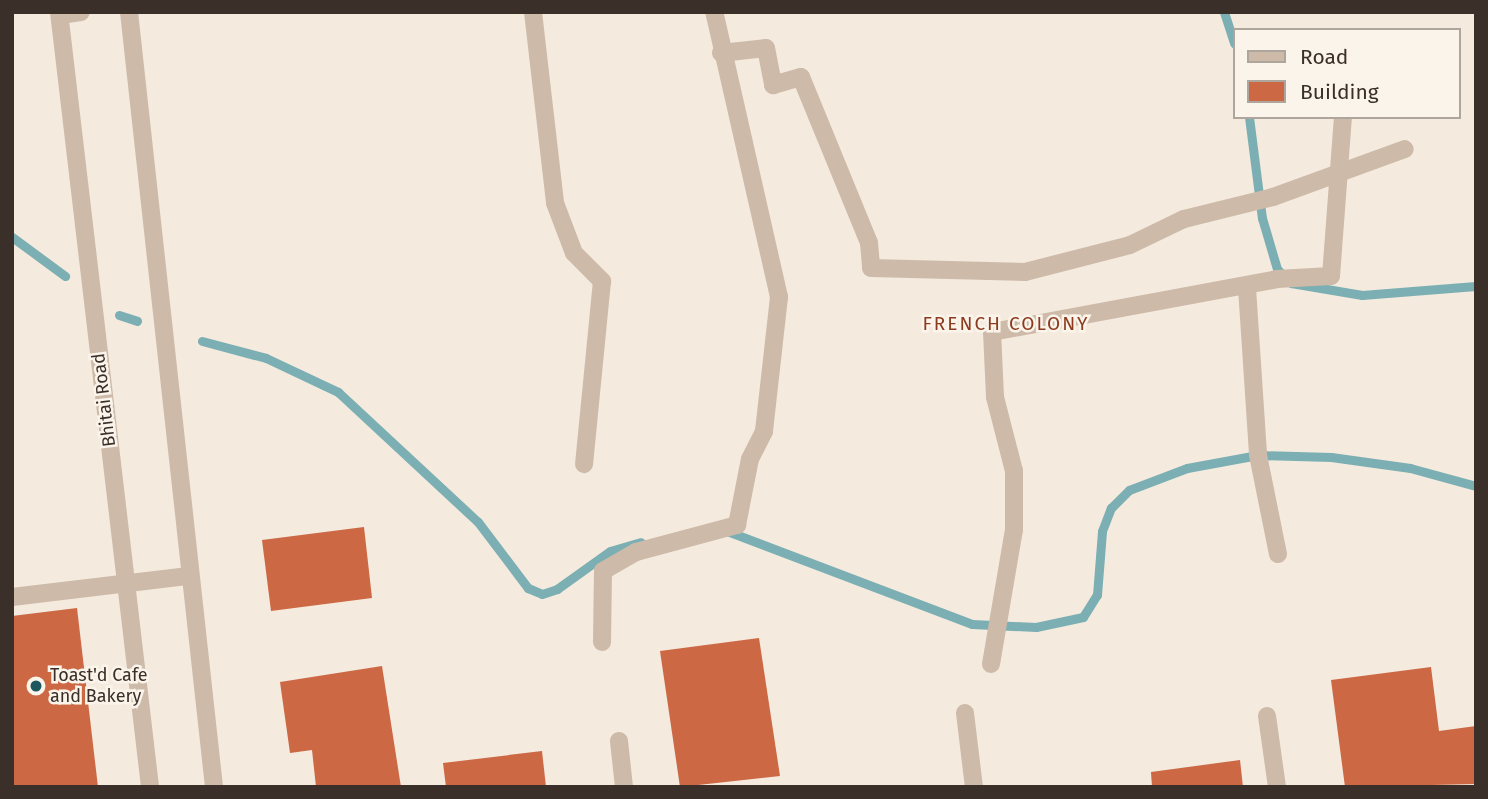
<!DOCTYPE html>
<style>
body{margin:0}
#map{position:relative;width:1488px;height:799px;overflow:hidden;background:#f4eade;font-family:"Fira Sans",sans-serif}
div>[style]{position:absolute}
.stream>*{height:9px;margin:-4.5px;padding:0 4.5px;transform-origin:4.5px;border-radius:4.5px;background:#7bafb3}
.building>*{inset:0;background:#cc6844}
.minor>*{height:18px;margin:-9px;padding:0 9px;transform-origin:9px;border-radius:9px;background:#cdbaa9}
.dots>*{width:19px;height:19px;translate:-50% -50%;box-sizing:border-box;border:4px solid #fbf4eb;border-radius:50%}
span{translate:-50% -50%;white-space:nowrap;text-align:center;line-height:1.15;-webkit-text-stroke:5px #fbf4eb;paint-order:stroke}
.street-label{font-size:18px;color:#3a2f29}
.poi-label{font-size:18px;color:#3a2f29}
.left{translate:0 -50%;text-align:left}
.neighbourhood-label{font-size:19px;color:#8d3b1e;letter-spacing:2px}
.frame{position:absolute;inset:0;border:14px solid #3a2f29;pointer-events:none}
.legend{position:absolute;left:1233px;top:28px;width:228px;height:91px;box-sizing:border-box;background:#fbf4eb;border:2px solid #aea59d;margin:0;padding:9px 12px;list-style:none;font-size:21px;color:#3a2f29}
.legend li{display:flex;align-items:center;gap:14px;height:35px}
.legend b{width:35px;border:2px solid #aea59d}
</style>
<div id="map">
<div class="stream">
<div style="left:1224px;top:12px;width:33px;rotate:72deg"></div>
<div style="left:1249px;top:117px;width:102px;rotate:82.7deg"></div>
<div style="left:1262px;top:218px;width:53px;rotate:73.6deg"></div>
<div style="left:1277px;top:269px;width:20px;rotate:45deg"></div>
<div style="left:1291px;top:283px;width:72px;rotate:9.6deg"></div>
<div style="left:1362px;top:295px;width:114px;rotate:-4.5deg"></div>
<div style="left:12px;top:237px;width:66px;rotate:36.3deg"></div>
<div style="left:119px;top:315px;width:19px;rotate:18deg"></div>
<div style="left:202px;top:341px;width:66px;rotate:14.9deg"></div>
<div style="left:266px;top:358px;width:80px;rotate:25.3deg"></div>
<div style="left:338px;top:392px;width:191px;rotate:42.9deg"></div>
<div style="left:478px;top:522px;width:83px;rotate:52.9deg"></div>
<div style="left:528px;top:588px;width:15px;rotate:23deg"></div>
<div style="left:542px;top:594px;width:16px;rotate:-18deg"></div>
<div style="left:557px;top:589px;width:65px;rotate:-35.6deg"></div>
<div style="left:610px;top:551px;width:32px;rotate:-16deg"></div>
<div style="left:727px;top:531px;width:262px;rotate:20.8deg"></div>
<div style="left:972px;top:624px;width:64px;rotate:2.7deg"></div>
<div style="left:1036px;top:627px;width:48px;rotate:-12deg"></div>
<div style="left:1083px;top:617px;width:26px;rotate:-58deg"></div>
<div style="left:1097px;top:595px;width:64px;rotate:-85.5deg"></div>
<div style="left:1102px;top:531px;width:25px;rotate:-69deg"></div>
<div style="left:1111px;top:508px;width:25px;rotate:-45deg"></div>
<div style="left:1129px;top:490px;width:62px;rotate:-20.8deg"></div>
<div style="left:1187px;top:468px;width:72px;rotate:-10.4deg"></div>
<div style="left:1258px;top:455px;width:73px;rotate:1.6deg"></div>
<div style="left:1331px;top:457px;width:80px;rotate:7.9deg"></div>
<div style="left:1410px;top:468px;width:68px;rotate:15.3deg"></div>
</div>
<div class="building">
<div style="clip-path:polygon(364px 527px,372px 598px,271px 611px,262px 540px)"></div>
<div style="clip-path:polygon(77px 608px,98px 787px,12px 787px,12px 616px)"></div>
<div style="clip-path:polygon(759px 638px,780px 776px,680px 787px,660px 651px)"></div>
<div style="clip-path:polygon(382px 666px,401px 787px,316px 787px,312px 750px,290px 753px,280px 682px)"></div>
<div style="clip-path:polygon(1431px 667px,1439px 731px,1476px 726px,1476px 784px,1345px 787px,1331px 680px)"></div>
<div style="clip-path:polygon(542px 751px,546px 787px,446px 787px,443px 763px)"></div>
<div style="clip-path:polygon(1240px 760px,1243px 787px,1152px 787px,1151px 772px)"></div>
</div>
<div class="minor">
<div style="left:59px;top:12px;width:780px;rotate:83.3deg"></div>
<div style="left:129px;top:12px;width:780px;rotate:83.74deg"></div>
<div style="left:533px;top:12px;width:192px;rotate:83.4deg"></div>
<div style="left:555px;top:203px;width:53px;rotate:69.2deg"></div>
<div style="left:574px;top:253px;width:40px;rotate:45deg"></div>
<div style="left:602px;top:281px;width:184px;rotate:95.6deg"></div>
<div style="left:60px;top:15px;width:21px;rotate:-8deg"></div>
<div style="left:721px;top:53px;width:45px;rotate:-6.3deg"></div>
<div style="left:766px;top:48px;width:38px;rotate:79deg"></div>
<div style="left:773px;top:85px;width:29px;rotate:-16deg"></div>
<div style="left:801px;top:77px;width:179px;rotate:67.7deg"></div>
<div style="left:869px;top:243px;width:25px;rotate:85deg"></div>
<div style="left:871px;top:268px;width:154px;rotate:1.5deg"></div>
<div style="left:1025px;top:272px;width:108px;rotate:-14.4deg"></div>
<div style="left:1130px;top:245px;width:60px;rotate:-25.7deg"></div>
<div style="left:1184px;top:219px;width:92px;rotate:-13.9deg"></div>
<div style="left:1273px;top:197px;width:140px;rotate:-20deg"></div>
<div style="left:1247px;top:288px;width:167px;rotate:86.2deg"></div>
<div style="left:1258px;top:455px;width:101px;rotate:78.6deg"></div>
<div style="left:12px;top:597px;width:176px;rotate:-6.8deg"></div>
<div style="left:602px;top:642px;width:71px;rotate:-89.2deg"></div>
<div style="left:603px;top:571px;width:38px;rotate:-30deg"></div>
<div style="left:636px;top:552px;width:105px;rotate:-15deg"></div>
<div style="left:737px;top:525px;width:67px;rotate:-78.9deg"></div>
<div style="left:750px;top:459px;width:31px;rotate:-63deg"></div>
<div style="left:764px;top:431px;width:135px;rotate:-83.6deg"></div>
<div style="left:779px;top:297px;width:292px;rotate:-102.8deg"></div>
<div style="left:991px;top:664px;width:136px;rotate:-80.3deg"></div>
<div style="left:1014px;top:530px;width:59px;rotate:-90deg"></div>
<div style="left:1014px;top:471px;width:76px;rotate:-104.4deg"></div>
<div style="left:995px;top:397px;width:65px;rotate:-92.6deg"></div>
<div style="left:992px;top:332px;width:290px;rotate:-10.5deg"></div>
<div style="left:1277px;top:279px;width:54px;rotate:-3.2deg"></div>
<div style="left:1331px;top:276px;width:159px;rotate:-85.7deg"></div>
<div style="left:965px;top:713px;width:75px;rotate:83.1deg"></div>
<div style="left:1267px;top:716px;width:72px;rotate:82deg"></div>
<div style="left:619px;top:741px;width:46px;rotate:83.8deg"></div>
</div>
<div class="dots">
<div style="left:36px;top:686px;background:#1c585e"></div>
</div>
<div class="street-label">
<span style="left:104px;top:400px;rotate:-97deg">Bhitai Road</span>
</div>
<div class="poi-label">
<span class="left" style="left:50px;top:686px">Toast'd Cafe<br>and Bakery</span>
</div>
<div class="neighbourhood-label">
<span style="left:1006px;top:324px">FRENCH COLONY</span>
</div>
<div class="frame"></div>
<ul class="legend">
<li><b style="height:9px;background:#cdbaa9"></b>Road</li>
<li><b style="height:19px;background:#cc6844"></b>Building</li>
</ul>
</div>
